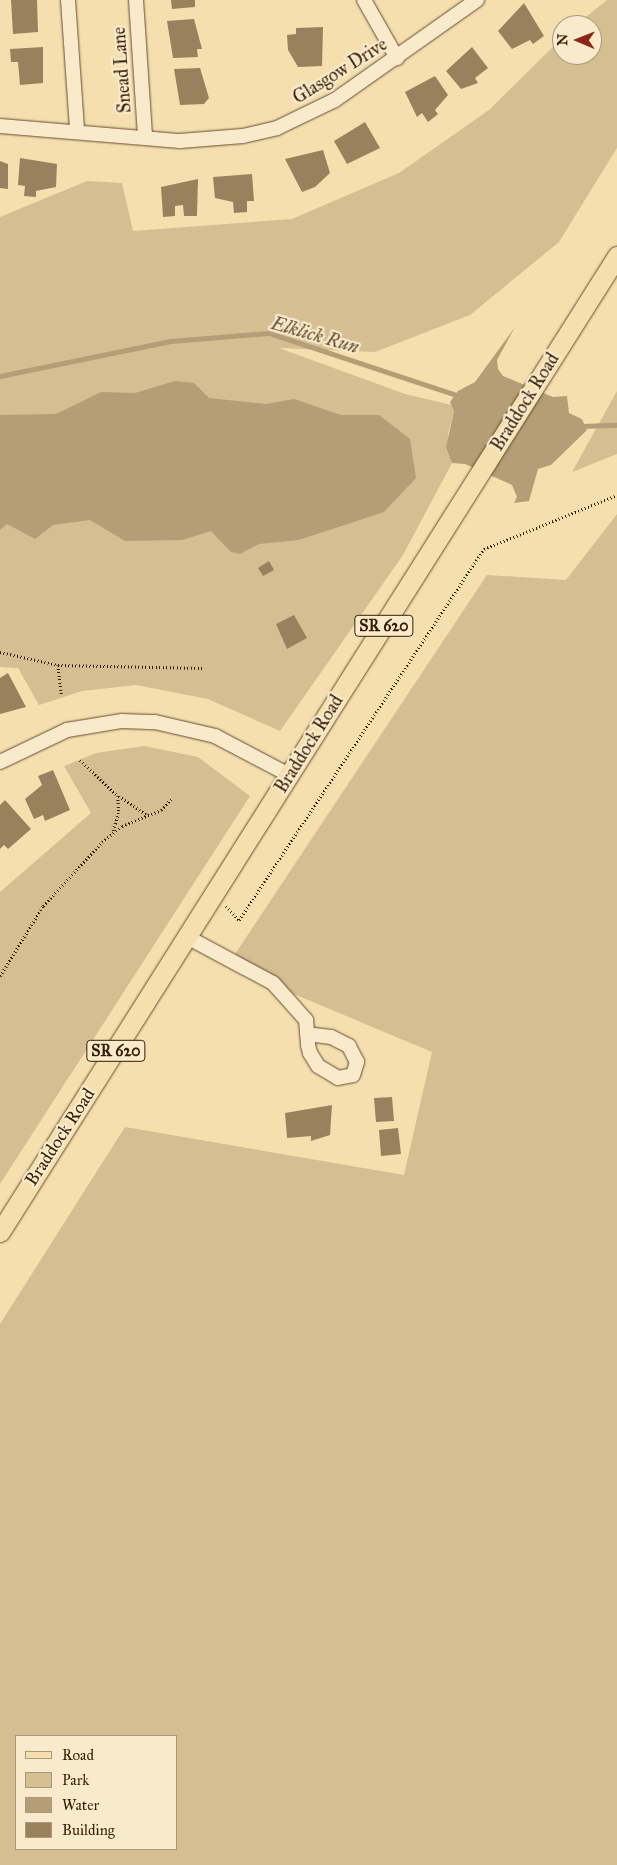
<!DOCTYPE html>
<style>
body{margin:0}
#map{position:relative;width:617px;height:1865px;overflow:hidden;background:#f5dfaf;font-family:"IM FELL Great Primer",serif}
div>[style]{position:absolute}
.green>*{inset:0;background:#d5be92}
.water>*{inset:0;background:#b59d76}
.stream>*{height:4.5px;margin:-2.25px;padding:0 2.25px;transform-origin:2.25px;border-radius:2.25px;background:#b59d76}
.building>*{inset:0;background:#9a815e}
.path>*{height:2.5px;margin-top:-1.25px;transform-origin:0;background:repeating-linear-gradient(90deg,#381c06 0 1px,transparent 0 3.5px)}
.roads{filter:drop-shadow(0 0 1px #674d30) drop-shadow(0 0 1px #674d30)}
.minor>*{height:14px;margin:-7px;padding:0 7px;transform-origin:7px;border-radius:7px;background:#f8eacb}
.major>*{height:19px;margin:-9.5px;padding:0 9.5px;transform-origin:9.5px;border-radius:9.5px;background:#f5dfaf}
span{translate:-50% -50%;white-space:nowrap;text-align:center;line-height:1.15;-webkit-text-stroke:4.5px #f8eacb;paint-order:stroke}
.shield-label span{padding:1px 4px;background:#f8eacb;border:1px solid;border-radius:4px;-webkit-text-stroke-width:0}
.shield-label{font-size:16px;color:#381c06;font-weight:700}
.street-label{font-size:18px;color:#381c06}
.water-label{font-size:19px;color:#64492d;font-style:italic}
.legend{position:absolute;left:15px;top:1735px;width:162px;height:115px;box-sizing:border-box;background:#f8eacb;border:1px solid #ab987c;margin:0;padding:6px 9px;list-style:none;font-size:15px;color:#381c06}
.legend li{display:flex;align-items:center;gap:10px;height:25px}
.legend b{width:25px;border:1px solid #ab987c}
.north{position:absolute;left:552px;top:15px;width:50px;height:50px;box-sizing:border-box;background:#f8eacb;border:1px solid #ab987c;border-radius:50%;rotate:271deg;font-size:14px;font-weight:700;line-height:20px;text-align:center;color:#381c06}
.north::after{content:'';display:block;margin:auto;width:18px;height:22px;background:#8f2418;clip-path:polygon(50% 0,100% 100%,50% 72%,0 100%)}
</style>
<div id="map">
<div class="green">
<div style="clip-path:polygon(607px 0,617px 0,617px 148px,559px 242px,470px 315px,375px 352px,279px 348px,405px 394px,452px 405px,454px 411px,448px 434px,452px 463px,403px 555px,280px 731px,208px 699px,136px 685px,82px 691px,39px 705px,18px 668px,0 667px,0 217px,87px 181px,122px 183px,133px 231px,292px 219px,399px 173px,489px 110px,562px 38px,562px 55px,592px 55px,592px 25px,576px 25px)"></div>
<div style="clip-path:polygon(617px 391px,617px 454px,572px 472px)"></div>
<div style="clip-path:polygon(evenodd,617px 514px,617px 1865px,0 1865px,0 1324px,125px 1127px,404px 1175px,432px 1052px,227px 966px,487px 575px,566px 580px,617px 514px,16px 1736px,176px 1736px,176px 1849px,16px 1849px,16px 1736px)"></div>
<div style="clip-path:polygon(144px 746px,198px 757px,250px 796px,0 1184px,0 892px,91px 813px,64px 766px,96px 753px)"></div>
</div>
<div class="water">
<div style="clip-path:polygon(515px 327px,497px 360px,498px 369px,503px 376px,553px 397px,567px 396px,569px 413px,582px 419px,587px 430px,551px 465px,538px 469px,529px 501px,514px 503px,517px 497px,512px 485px,465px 464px,452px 463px,446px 447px,454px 411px,450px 402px,458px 391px,475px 382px)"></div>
<div style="clip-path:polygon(175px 381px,194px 383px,209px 398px,266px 404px,294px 399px,341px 415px,379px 415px,410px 439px,416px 478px,384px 512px,299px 540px,259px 544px,240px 554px,231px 552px,211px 531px,182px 540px,125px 541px,90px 520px,53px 525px,35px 539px,7px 524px,0 530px,0 415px,56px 414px,101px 392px,135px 393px)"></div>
</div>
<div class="stream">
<div style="left:0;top:376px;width:175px;rotate:-11.6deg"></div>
<div style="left:171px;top:341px;width:98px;rotate:-4.7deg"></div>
<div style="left:269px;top:333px;width:200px;rotate:18.3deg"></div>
<div style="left:581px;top:426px;width:36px;rotate:-2deg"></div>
</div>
<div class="building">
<div style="clip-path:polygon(11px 0,37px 0,38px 32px,13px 34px)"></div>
<div style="clip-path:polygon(171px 0,195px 0,195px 7px,172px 9px)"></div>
<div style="clip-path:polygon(524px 3px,544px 36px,533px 44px,530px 40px,512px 49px,498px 31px)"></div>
<div style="clip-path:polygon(194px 19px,202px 49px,197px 49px,198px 57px,173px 58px,167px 21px)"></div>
<div style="clip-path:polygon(323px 27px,322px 66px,298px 67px,288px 50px,287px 35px,296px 34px,296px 28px)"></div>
<div style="clip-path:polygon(43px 47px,43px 83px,20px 85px,18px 62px,11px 62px,10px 49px)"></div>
<div style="clip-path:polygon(472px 47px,488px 68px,475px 78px,478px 83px,461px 89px,446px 71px)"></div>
<div style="clip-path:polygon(200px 68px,209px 98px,204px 104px,180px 105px,174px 69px)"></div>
<div style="clip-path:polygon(435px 76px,448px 95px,435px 110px,438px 114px,428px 122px,422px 113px,417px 117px,405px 92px)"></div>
<div style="clip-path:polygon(365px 122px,380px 148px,347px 164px,334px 141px)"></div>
<div style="clip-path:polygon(323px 150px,330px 173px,315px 187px,302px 192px,285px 159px)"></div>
<div style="clip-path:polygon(20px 158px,57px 164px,56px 187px,36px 191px,36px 197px,24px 196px,25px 186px,18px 185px)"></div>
<div style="clip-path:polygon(0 161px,8px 164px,8px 189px,0 188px)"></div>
<div style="clip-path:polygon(252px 174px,254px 201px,247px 201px,247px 212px,234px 213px,233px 202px,215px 198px,213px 177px)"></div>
<div style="clip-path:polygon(198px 179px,197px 216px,184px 216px,183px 205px,175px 206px,175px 216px,163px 217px,161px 187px)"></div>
<div style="clip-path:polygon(269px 561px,274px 570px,263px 576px,258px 568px)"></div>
<div style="clip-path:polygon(294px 615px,307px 638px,287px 649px,276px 624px)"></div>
<div style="clip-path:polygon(8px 673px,26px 707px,0 714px,0 678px)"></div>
<div style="clip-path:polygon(53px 770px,70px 810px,45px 821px,43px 815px,34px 819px,25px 799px,42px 785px,38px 776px)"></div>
<div style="clip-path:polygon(5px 800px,31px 829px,8px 849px,4px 845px,0 849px,0 805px)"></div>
<div style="clip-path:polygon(392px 1097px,394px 1121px,376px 1122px,374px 1098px)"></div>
<div style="clip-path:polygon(332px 1105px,330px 1135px,311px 1141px,311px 1136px,287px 1138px,285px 1113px)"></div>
<div style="clip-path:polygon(398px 1128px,401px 1154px,381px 1156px,379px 1130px)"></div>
</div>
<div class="path">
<div style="left:0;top:652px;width:59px;rotate:12.6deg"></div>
<div style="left:58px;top:665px;width:31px;rotate:83deg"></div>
<div style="left:58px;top:665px;width:146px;rotate:1.2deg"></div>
<div style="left:80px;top:760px;width:52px;rotate:43.5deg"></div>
<div style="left:118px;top:796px;width:17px;rotate:87deg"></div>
<div style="left:119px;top:813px;width:20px;rotate:108deg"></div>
<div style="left:119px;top:796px;width:34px;rotate:34deg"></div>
<div style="left:226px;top:906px;width:19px;rotate:47deg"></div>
<div style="left:239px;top:920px;width:445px;rotate:-56.6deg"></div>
<div style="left:484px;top:549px;width:144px;rotate:-22.1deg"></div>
<div style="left:0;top:976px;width:82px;rotate:-58.4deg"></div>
<div style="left:43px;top:906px;width:87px;rotate:-47.3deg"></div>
<div style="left:102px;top:842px;width:26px;rotate:-39deg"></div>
<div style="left:122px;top:826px;width:42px;rotate:-22.3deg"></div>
<div style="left:161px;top:810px;width:15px;rotate:-48deg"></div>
</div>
<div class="roads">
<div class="minor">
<div style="left:68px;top:0;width:130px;rotate:86deg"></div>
<div style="left:136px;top:0;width:137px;rotate:86.2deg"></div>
<div style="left:364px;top:0;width:67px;rotate:60.4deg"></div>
<div style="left:0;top:126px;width:181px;rotate:4.8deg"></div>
<div style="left:180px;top:141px;width:63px;rotate:-4.5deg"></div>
<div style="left:243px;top:136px;width:35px;rotate:-13deg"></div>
<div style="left:277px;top:128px;width:64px;rotate:-25.8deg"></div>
<div style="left:335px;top:100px;width:174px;rotate:-35.2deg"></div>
<div style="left:0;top:762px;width:74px;rotate:-25.5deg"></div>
<div style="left:67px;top:730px;width:56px;rotate:-9.3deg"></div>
<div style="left:122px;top:721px;width:33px;rotate:2deg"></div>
<div style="left:155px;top:722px;width:62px;rotate:13.1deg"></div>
<div style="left:215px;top:736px;width:84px;rotate:27.8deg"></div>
<div style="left:189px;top:938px;width:95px;rotate:28.2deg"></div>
<div style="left:273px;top:983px;width:50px;rotate:48.3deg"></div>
<div style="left:306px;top:1020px;width:25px;rotate:85deg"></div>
<div style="left:308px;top:1045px;width:8px;rotate:76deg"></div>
<div style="left:310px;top:1053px;width:15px;rotate:58deg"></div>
<div style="left:318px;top:1066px;width:23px;rotate:31deg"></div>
<div style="left:338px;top:1078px;width:15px;rotate:-11deg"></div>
<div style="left:353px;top:1075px;width:14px;rotate:-73deg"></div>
<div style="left:357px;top:1062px;width:18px;rotate:-117deg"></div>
<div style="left:349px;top:1046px;width:20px;rotate:-153deg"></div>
<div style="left:331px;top:1037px;width:24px;rotate:-173deg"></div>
</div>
<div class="major">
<div style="left:0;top:1232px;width:1155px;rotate:-57.7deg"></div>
</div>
</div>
<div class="shield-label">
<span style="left:384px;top:626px">SR 620</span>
<span style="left:116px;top:1051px">SR 620</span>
</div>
<div class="street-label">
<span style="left:122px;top:70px;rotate:-94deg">Snead Lane</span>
<span style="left:340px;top:71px;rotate:-32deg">Glasgow Drive</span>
<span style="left:525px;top:402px;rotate:-58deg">Braddock Road</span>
<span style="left:309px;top:744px;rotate:-58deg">Braddock Road</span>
<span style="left:60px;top:1137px;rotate:-57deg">Braddock Road</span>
</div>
<div class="water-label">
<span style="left:315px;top:335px;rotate:16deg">Elklick Run</span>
</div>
<ul class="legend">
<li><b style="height:6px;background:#f5dfaf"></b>Road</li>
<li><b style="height:14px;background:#d5be92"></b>Park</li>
<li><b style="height:14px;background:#b59d76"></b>Water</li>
<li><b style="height:14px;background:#9a815e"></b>Building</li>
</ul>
<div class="north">N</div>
</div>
